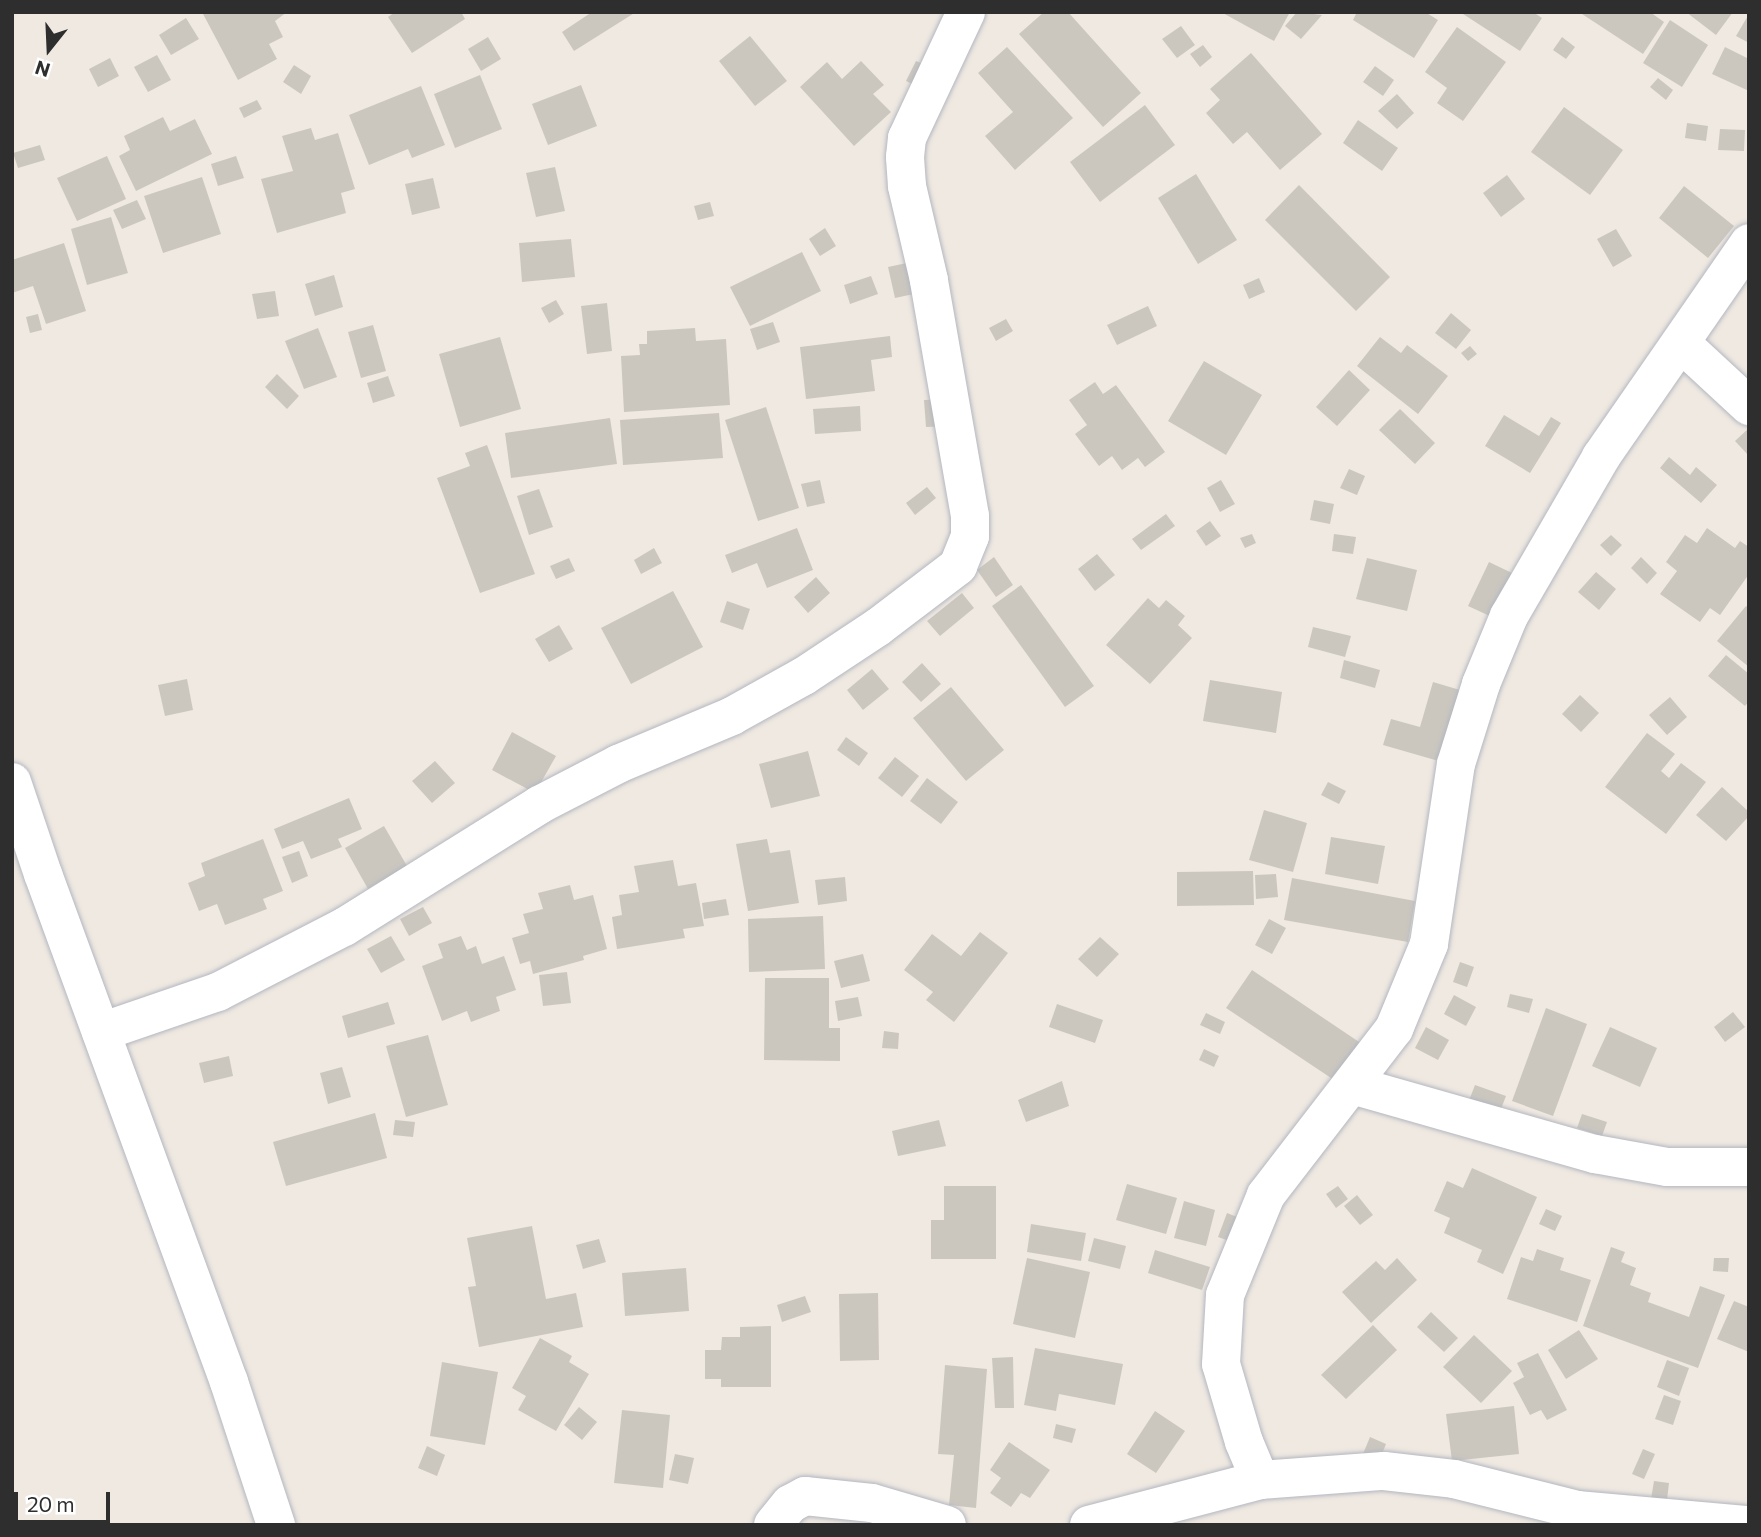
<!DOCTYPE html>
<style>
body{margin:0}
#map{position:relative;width:1761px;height:1537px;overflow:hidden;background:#efe9e1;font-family:Commissioner,sans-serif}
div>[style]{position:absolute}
.building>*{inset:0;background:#cbc7bf}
.roads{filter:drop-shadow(0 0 2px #b4b7c1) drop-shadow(0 0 2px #b4b7c1)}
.minor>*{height:38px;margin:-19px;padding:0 19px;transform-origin:19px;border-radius:19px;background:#fff}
span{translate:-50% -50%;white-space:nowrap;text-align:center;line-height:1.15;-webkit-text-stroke:7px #fff;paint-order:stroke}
.frame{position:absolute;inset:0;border:14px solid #2e2e2e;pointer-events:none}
.north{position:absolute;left:14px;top:14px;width:70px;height:70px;-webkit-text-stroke:5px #fff;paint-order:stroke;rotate:198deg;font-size:19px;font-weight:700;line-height:28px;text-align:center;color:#2e2e2e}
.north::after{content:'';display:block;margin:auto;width:24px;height:32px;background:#2e2e2e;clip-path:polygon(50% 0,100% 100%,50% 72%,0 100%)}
.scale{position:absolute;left:14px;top:1492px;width:96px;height:32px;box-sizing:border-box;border:4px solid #2e2e2e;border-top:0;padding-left:9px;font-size:21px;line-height:24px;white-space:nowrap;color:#2e2e2e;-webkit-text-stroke:5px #fff;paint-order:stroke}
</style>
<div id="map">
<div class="building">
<div style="clip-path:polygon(202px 12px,287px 12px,275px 21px,283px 37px,269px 44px,277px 59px,238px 80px)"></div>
<div style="clip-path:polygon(395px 12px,461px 12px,465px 19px,412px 53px,388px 17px)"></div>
<div style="clip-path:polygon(592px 12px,636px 12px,574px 51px,562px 32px)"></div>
<div style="clip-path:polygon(1044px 12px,1068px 12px,1141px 93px,1103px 127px,1019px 34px)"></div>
<div style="clip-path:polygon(1221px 12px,1290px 12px,1274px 41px)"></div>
<div style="clip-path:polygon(1297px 12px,1322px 15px,1301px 39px,1285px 26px)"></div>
<div style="clip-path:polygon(1357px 12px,1425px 12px,1438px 20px,1414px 58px,1353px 20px)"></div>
<div style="clip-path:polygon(1460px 12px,1533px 12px,1542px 18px,1520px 51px)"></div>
<div style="clip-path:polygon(1579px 12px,1650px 12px,1664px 22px,1643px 54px)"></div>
<div style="clip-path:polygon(1686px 12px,1733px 12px,1716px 35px)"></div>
<div style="clip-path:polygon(1749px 14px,1749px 43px,1736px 36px)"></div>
<div style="clip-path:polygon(186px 18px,199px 39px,171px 55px,159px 35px)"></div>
<div style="clip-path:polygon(1670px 20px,1708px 45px,1682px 87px,1643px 63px)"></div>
<div style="clip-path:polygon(1181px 26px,1195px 45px,1177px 58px,1162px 39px)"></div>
<div style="clip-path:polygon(1457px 27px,1506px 62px,1463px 121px,1437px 103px,1447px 88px,1425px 72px)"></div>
<div style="clip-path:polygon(750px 36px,787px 81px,755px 106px,719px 61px)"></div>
<div style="clip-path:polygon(488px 37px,501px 59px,481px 71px,468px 49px)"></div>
<div style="clip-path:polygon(1562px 37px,1575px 47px,1566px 59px,1553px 50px)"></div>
<div style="clip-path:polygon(1203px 45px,1212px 57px,1200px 67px,1190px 54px)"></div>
<div style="clip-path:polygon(1007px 47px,1073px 118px,1015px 170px,985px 136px,1013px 112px,978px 73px)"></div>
<div style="clip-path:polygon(1725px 47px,1749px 59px,1749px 91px,1712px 74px)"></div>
<div style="clip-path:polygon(1251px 53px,1322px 134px,1280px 170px,1247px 132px,1233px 144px,1206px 113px,1220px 100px,1210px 89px)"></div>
<div style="clip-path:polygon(157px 55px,171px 80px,148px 92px,134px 67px)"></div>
<div style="clip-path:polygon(110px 58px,119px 76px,98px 87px,89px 69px)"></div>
<div style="clip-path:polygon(861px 61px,884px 85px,873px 94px,891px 112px,854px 146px,800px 87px,827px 62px,842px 79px)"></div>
<div style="clip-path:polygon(916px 61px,933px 68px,923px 89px,906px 81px)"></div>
<div style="clip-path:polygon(294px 65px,311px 76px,301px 94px,283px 82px)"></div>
<div style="clip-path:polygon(1375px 66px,1394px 80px,1383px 96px,1363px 82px)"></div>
<div style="clip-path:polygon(480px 75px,502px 129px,455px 148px,434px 94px)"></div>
<div style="clip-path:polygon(1658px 78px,1673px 90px,1666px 100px,1650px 87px)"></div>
<div style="clip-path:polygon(581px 85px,597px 126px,548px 145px,532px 104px)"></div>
<div style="clip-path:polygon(421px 86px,445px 145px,412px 158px,408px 149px,369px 165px,349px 115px)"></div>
<div style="clip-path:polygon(1397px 94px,1414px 113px,1397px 129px,1378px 111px)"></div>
<div style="clip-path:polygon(257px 100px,262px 109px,244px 118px,239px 108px)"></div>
<div style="clip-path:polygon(1145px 105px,1175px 145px,1100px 202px,1070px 162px)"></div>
<div style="clip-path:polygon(1564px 107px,1623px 150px,1590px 195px,1531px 152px)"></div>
<div style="clip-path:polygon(163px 117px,170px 131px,195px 119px,212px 154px,136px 191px,119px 156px,130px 150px,124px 136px)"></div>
<div style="clip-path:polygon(1358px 120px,1398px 148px,1382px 171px,1343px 143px)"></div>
<div style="clip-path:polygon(1687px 123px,1708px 126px,1706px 141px,1685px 138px)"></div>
<div style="clip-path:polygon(311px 128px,315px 140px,338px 133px,355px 189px,341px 193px,346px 213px,277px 233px,261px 179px,293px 171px,282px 136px)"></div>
<div style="clip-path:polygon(1720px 129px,1745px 130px,1744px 151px,1718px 150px)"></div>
<div style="clip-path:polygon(40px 145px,45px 160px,18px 168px,13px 153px)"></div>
<div style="clip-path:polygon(107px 156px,126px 199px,77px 221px,57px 178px)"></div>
<div style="clip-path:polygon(236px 156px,244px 178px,218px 186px,211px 164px)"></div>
<div style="clip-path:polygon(555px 167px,565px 211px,536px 217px,526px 173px)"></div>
<div style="clip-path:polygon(1196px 174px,1237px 240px,1198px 264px,1158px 198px)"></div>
<div style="clip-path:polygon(1507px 175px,1525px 199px,1501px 217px,1483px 193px)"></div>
<div style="clip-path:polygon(202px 177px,221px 234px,163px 253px,144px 196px)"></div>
<div style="clip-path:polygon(433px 178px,440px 208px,412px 215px,405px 184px)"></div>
<div style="clip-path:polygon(1299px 185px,1390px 277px,1356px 311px,1265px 220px)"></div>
<div style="clip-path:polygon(1684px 186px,1734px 226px,1708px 258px,1659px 218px)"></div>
<div style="clip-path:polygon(137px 200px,146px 219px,122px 229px,113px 210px)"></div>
<div style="clip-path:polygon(710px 202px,714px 216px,698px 220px,694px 206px)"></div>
<div style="clip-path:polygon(111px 217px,128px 273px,87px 285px,71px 229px)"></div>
<div style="clip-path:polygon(825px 228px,836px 246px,820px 256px,809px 239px)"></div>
<div style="clip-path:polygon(1616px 229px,1632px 256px,1613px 267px,1597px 239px)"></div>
<div style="clip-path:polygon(571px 239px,575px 277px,522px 282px,519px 243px)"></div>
<div style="clip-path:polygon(64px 243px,86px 311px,46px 324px,33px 286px,12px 293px,12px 260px)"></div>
<div style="clip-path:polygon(802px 252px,821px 291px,750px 326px,730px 287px)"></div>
<div style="clip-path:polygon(916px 261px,923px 292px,895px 298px,888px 267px)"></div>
<div style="clip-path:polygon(334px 275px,343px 307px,315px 316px,305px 284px)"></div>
<div style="clip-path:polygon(871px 276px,878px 294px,850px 304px,844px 285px)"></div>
<div style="clip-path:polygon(1259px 278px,1265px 292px,1249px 299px,1243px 285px)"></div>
<div style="clip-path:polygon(275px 291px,279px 316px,257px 319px,252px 294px)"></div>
<div style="clip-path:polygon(556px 300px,564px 314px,549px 323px,541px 308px)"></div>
<div style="clip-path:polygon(607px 303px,612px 351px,587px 354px,581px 306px)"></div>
<div style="clip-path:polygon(1148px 306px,1157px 326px,1117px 345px,1107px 325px)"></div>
<div style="clip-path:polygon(1451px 313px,1471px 330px,1456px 349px,1435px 333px)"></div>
<div style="clip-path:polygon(38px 314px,42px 330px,30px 333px,26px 317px)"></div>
<div style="clip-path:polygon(1006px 319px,1013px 331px,996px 341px,989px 328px)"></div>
<div style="clip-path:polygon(773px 322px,780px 342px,757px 350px,750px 329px)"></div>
<div style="clip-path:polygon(373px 325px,386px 371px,361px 378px,348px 332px)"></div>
<div style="clip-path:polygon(318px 328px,337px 377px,304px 389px,285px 341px)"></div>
<div style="clip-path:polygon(695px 328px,696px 341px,726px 339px,730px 405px,624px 412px,621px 356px,640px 355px,639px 344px,647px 344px,647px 331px)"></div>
<div style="clip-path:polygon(890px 336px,892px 357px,871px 360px,875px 391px,806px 399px,800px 347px)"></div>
<div style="clip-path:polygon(500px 337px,521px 409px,460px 427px,439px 354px)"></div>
<div style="clip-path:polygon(1380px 337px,1401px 353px,1407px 345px,1448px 376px,1418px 414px,1357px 366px)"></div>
<div style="clip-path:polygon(1470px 346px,1477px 354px,1468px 361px,1461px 353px)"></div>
<div style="clip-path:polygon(1204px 361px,1262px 395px,1226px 455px,1168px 421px)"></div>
<div style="clip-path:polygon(1349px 370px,1370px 390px,1337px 426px,1316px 407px)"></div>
<div style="clip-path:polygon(277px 374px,299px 396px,287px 409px,265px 387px)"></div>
<div style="clip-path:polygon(388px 376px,395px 396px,373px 403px,367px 383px)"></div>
<div style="clip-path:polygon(1095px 382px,1103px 394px,1116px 385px,1165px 452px,1145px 467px,1138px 458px,1122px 470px,1112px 456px,1099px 466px,1075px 434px,1087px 425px,1069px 400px)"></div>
<div style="clip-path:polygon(947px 399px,949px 426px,926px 427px,924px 400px)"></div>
<div style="clip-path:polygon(860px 406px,861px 431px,815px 434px,813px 409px)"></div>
<div style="clip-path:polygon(766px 407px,799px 508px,758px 521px,725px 420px)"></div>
<div style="clip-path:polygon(1400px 409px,1435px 443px,1415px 464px,1379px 430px)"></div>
<div style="clip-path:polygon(719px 413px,723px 458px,623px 465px,620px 420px)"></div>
<div style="clip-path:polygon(1504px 415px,1539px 436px,1551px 417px,1561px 423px,1530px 473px,1485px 446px)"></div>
<div style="clip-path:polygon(610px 418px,617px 464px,511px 478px,505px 433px)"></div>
<div style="clip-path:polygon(1749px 428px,1749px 456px,1735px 441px)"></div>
<div style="clip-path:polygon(487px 445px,535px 574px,480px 593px,437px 478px,470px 466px,465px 453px)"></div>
<div style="clip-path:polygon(1669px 457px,1690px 475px,1696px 467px,1717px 485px,1701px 503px,1660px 468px)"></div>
<div style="clip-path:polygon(1349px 469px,1365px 476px,1357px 495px,1340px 488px)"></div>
<div style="clip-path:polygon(820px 480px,825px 503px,807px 507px,801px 484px)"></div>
<div style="clip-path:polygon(1221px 480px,1235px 504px,1220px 512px,1207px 488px)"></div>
<div style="clip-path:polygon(927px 487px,936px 498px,915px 515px,906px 503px)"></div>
<div style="clip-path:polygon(539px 489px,553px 527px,529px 535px,517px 496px)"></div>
<div style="clip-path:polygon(1314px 500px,1334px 504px,1330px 524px,1310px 520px)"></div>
<div style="clip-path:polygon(1166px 514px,1175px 526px,1141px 550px,1132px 539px)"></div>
<div style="clip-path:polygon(1210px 521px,1221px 536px,1206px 546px,1196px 531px)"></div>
<div style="clip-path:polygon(797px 528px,813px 570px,767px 588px,757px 563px,732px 573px,725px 555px)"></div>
<div style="clip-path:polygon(1707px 528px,1735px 548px,1740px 541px,1749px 547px,1749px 574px,1720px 615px,1710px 608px,1700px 622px,1660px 594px,1677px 571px,1666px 562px,1685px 535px,1697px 543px)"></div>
<div style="clip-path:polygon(1252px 534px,1256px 543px,1245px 548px,1240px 538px)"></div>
<div style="clip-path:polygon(1334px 534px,1356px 537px,1353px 554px,1332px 551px)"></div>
<div style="clip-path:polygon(1611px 535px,1622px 545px,1611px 556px,1600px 545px)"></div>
<div style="clip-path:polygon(654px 548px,662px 563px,641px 574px,634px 560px)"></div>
<div style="clip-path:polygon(1097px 554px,1115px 575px,1095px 591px,1078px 569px)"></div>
<div style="clip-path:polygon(994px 557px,1013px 585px,996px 597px,977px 570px)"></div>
<div style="clip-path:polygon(1641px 557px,1657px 573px,1647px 584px,1631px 568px)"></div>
<div style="clip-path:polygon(569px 558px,575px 571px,556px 579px,550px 566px)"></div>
<div style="clip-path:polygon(1367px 558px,1417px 570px,1407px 611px,1356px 599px)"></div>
<div style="clip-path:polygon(1489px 562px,1512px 573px,1492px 617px,1468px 606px)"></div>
<div style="clip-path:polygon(1596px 572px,1616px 589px,1599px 610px,1578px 592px)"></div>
<div style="clip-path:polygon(816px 577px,830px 593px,808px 613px,794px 597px)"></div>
<div style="clip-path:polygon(1021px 585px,1094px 686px,1065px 707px,992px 606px)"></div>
<div style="clip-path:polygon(673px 591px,703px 647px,631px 684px,601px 628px)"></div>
<div style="clip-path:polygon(962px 593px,974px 608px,940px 636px,927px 621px)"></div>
<div style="clip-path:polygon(1148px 598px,1159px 608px,1166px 600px,1185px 616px,1178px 625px,1192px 638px,1150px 684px,1106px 645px)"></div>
<div style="clip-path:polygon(727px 601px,750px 609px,743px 630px,720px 622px)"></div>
<div style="clip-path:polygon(1746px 606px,1749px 608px,1749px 667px,1717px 641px)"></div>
<div style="clip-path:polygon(559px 625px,573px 649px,549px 662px,535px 639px)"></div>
<div style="clip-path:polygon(1313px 627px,1351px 636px,1345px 657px,1308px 647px)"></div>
<div style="clip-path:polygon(1726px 655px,1749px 674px,1749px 701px,1745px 706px,1708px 676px)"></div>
<div style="clip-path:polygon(1344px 660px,1380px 670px,1375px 688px,1340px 678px)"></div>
<div style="clip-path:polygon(922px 663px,941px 684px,921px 702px,902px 682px)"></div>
<div style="clip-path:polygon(872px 669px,889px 689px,863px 710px,847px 690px)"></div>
<div style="clip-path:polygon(187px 679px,193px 710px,165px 716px,158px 685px)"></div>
<div style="clip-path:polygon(1210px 680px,1282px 692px,1276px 733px,1203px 721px)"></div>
<div style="clip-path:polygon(1433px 682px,1470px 693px,1449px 764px,1383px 745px,1391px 719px,1420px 727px)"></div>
<div style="clip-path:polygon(951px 687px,1004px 750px,966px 781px,913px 718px)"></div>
<div style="clip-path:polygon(1580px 695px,1599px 713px,1581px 732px,1562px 714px)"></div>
<div style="clip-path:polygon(1670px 697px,1687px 717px,1667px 735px,1649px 715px)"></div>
<div style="clip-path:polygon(512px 732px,556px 756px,535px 793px,492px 770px)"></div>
<div style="clip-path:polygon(1647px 733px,1675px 754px,1661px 771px,1669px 778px,1681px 763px,1706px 782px,1666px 834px,1605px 787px)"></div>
<div style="clip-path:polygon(846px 737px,868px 753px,859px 766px,837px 750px)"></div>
<div style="clip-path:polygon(808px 751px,820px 796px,771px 808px,759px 764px)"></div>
<div style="clip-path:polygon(895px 757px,919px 776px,902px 797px,878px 778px)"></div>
<div style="clip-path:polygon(435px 761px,455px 783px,432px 803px,412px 781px)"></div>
<div style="clip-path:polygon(927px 778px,958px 802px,941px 824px,910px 801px)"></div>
<div style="clip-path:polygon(1328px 782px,1346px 791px,1339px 804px,1321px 795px)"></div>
<div style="clip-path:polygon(1722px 787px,1749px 812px,1749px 816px,1726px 841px,1696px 815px)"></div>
<div style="clip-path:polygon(349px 798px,362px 829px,338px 839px,342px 847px,311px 859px,303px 841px,282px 849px,274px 829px)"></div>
<div style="clip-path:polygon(1264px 810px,1307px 823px,1293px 872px,1249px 860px)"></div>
<div style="clip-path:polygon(384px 826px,407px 866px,368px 889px,345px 848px)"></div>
<div style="clip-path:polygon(1331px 837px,1385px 846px,1378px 884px,1325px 874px)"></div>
<div style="clip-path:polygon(263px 839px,283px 891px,263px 899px,267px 909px,225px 925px,217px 904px,199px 911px,188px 883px,205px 876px,201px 863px)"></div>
<div style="clip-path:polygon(767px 839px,770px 853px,790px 850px,799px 903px,748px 911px,736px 844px)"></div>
<div style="clip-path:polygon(299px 851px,308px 876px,292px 883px,282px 857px)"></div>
<div style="clip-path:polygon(673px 860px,678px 886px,696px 883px,704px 926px,683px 929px,685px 938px,617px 949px,612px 917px,622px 915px,619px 895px,639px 892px,634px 866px)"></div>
<div style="clip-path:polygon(1253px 871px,1254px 905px,1177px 906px,1177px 872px)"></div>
<div style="clip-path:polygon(1276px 874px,1278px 897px,1256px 899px,1255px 875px)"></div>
<div style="clip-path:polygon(845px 877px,847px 901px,818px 905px,815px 880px)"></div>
<div style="clip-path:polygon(1292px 878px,1415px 901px,1408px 942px,1284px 920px)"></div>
<div style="clip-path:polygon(570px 885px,574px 900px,593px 895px,607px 949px,583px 956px,584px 960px,533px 974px,530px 961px,520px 964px,512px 938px,529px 933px,523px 914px,543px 909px,538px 893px)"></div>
<div style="clip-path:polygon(726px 899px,729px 915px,704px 919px,702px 903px)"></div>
<div style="clip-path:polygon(423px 907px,432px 923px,409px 936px,400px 919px)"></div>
<div style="clip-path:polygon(823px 916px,825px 969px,749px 972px,748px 919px)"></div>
<div style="clip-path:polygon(1269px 919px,1286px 928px,1272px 954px,1255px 945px)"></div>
<div style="clip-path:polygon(980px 932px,1008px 953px,954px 1022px,926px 1000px,933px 992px,904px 970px,932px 934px,961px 956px)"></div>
<div style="clip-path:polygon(391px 936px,405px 960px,381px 973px,367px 949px)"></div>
<div style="clip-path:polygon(461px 936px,467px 950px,476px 946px,482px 964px,504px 956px,516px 990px,496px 997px,500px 1011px,471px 1022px,467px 1011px,442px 1021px,422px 966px,443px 958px,438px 944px)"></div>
<div style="clip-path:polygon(1100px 937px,1119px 954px,1097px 977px,1078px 959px)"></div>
<div style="clip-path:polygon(863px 954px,870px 981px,841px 988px,834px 961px)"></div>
<div style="clip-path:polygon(1460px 962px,1474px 967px,1467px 987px,1453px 982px)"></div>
<div style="clip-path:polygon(1252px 970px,1371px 1050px,1346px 1088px,1226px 1008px)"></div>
<div style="clip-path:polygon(567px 972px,571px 1003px,543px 1006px,539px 975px)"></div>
<div style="clip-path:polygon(765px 978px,829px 978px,829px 1028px,840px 1028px,840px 1061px,764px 1060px)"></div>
<div style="clip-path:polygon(1510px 994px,1533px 999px,1529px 1013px,1507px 1007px)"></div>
<div style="clip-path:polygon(1454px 995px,1476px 1007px,1466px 1026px,1444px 1014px)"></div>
<div style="clip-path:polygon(858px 997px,862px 1016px,838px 1021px,835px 1001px)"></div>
<div style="clip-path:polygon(388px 1002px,395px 1024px,348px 1038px,342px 1016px)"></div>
<div style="clip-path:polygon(1057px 1004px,1103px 1020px,1095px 1043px,1049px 1027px)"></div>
<div style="clip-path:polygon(1546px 1008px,1587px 1024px,1553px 1116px,1512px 1101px)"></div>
<div style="clip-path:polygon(1733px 1012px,1745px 1027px,1725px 1042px,1714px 1027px)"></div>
<div style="clip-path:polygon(1206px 1013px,1225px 1022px,1220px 1034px,1200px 1025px)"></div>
<div style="clip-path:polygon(1426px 1027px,1449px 1040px,1438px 1060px,1415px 1048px)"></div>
<div style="clip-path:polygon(1610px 1027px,1657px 1048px,1640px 1087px,1592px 1066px)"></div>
<div style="clip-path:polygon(884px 1031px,899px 1033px,898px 1049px,882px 1048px)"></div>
<div style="clip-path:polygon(428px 1035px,448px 1105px,406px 1117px,386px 1046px)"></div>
<div style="clip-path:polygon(1204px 1049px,1219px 1056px,1214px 1067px,1199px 1060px)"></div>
<div style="clip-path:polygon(229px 1056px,233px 1076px,204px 1083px,199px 1063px)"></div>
<div style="clip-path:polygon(342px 1067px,351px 1097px,328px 1104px,320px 1073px)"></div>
<div style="clip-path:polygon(1062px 1081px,1069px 1106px,1026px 1122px,1018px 1100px)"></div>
<div style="clip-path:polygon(1475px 1085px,1506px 1096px,1499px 1114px,1468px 1103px)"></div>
<div style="clip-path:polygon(375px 1113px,387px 1158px,286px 1186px,273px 1142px)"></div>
<div style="clip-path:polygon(1582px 1114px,1607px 1122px,1602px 1136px,1577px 1128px)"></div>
<div style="clip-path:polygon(395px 1120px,415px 1122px,413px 1137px,393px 1135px)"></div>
<div style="clip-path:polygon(939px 1120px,946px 1146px,898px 1156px,892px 1131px)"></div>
<div style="clip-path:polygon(1472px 1168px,1537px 1197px,1503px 1274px,1477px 1262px,1482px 1250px,1444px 1233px,1450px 1218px,1434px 1211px,1447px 1181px,1463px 1188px)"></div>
<div style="clip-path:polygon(1127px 1184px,1177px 1198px,1166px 1234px,1116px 1220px)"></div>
<div style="clip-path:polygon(944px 1186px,996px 1186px,996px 1259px,931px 1259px,931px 1220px,944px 1220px)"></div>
<div style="clip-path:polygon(1338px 1186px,1348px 1199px,1336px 1208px,1326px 1194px)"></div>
<div style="clip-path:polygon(1357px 1195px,1373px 1215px,1360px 1225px,1344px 1206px)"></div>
<div style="clip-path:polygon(1184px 1201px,1215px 1210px,1206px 1246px,1174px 1238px)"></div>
<div style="clip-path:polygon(1546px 1209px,1562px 1216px,1555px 1231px,1539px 1224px)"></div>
<div style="clip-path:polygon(1227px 1213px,1247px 1221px,1238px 1244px,1218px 1237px)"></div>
<div style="clip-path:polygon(1031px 1224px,1086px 1233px,1081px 1261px,1027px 1252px)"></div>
<div style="clip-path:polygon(532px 1226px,546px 1299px,576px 1293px,583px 1327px,479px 1347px,468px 1287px,476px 1286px,467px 1238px)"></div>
<div style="clip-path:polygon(1094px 1238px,1126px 1246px,1120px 1269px,1088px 1261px)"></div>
<div style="clip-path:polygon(599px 1239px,606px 1262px,583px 1269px,576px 1245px)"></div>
<div style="clip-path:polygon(1611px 1247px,1625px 1252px,1621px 1262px,1636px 1268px,1630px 1285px,1651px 1293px,1648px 1302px,1689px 1317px,1700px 1286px,1725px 1295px,1698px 1368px,1583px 1326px)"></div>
<div style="clip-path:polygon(1537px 1249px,1564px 1258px,1560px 1270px,1591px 1280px,1577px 1322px,1507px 1299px,1521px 1257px,1533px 1261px)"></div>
<div style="clip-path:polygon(1155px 1250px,1210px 1267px,1202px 1290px,1148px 1273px)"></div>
<div style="clip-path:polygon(1027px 1258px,1090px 1272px,1075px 1338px,1013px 1324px)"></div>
<div style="clip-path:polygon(1397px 1258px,1417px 1280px,1371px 1323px,1342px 1292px,1376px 1261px,1385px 1270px)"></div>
<div style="clip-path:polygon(1714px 1258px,1729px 1258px,1728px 1272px,1713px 1271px)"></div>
<div style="clip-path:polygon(686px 1268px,689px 1311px,625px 1316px,622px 1273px)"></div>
<div style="clip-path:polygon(878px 1293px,879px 1360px,840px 1361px,839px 1294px)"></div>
<div style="clip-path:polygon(805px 1296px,811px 1312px,782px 1322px,777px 1305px)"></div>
<div style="clip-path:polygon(1734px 1301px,1749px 1307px,1749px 1352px,1717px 1339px)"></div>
<div style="clip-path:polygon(1431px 1312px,1458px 1338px,1444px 1352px,1417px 1327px)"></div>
<div style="clip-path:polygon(1373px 1325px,1397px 1350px,1346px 1399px,1321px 1375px)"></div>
<div style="clip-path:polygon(771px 1326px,771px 1387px,721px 1387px,721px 1379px,705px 1379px,705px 1350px,721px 1350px,722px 1337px,740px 1337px,740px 1327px)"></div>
<div style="clip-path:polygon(1579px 1330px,1598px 1359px,1566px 1379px,1548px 1350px)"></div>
<div style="clip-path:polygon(1474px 1335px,1512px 1371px,1481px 1403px,1443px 1367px)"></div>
<div style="clip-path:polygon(540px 1338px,572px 1356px,569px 1362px,589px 1374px,556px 1431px,518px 1410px,526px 1396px,512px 1388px)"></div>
<div style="clip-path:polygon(1035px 1348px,1123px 1364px,1115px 1405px,1059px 1394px,1056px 1411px,1024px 1405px)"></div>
<div style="clip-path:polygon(1538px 1353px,1567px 1410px,1547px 1420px,1541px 1410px,1530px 1415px,1513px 1383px,1524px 1377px,1517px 1363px)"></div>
<div style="clip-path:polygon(1013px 1357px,1014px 1408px,995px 1408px,992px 1358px)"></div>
<div style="clip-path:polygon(1667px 1360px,1689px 1368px,1679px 1396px,1657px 1387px)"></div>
<div style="clip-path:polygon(442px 1362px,498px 1372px,485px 1445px,430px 1436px)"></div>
<div style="clip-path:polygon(945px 1365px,987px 1369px,976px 1508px,949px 1505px,954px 1455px,938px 1454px)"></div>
<div style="clip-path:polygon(1664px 1395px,1681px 1401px,1673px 1425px,1655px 1419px)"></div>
<div style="clip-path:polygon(1514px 1406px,1519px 1454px,1452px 1461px,1446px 1414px)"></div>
<div style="clip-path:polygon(579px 1407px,597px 1422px,582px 1440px,564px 1425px)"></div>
<div style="clip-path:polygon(622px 1410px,670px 1415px,663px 1488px,614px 1483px)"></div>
<div style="clip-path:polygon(1155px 1411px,1185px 1431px,1156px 1473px,1127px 1454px)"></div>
<div style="clip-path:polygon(1056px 1424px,1076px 1429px,1072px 1443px,1053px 1438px)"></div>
<div style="clip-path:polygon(1370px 1437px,1386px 1444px,1379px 1461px,1363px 1454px)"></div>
<div style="clip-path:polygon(1009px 1442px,1050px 1470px,1030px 1498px,1021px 1493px,1011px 1507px,990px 1493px,1001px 1478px,990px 1470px)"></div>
<div style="clip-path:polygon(427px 1446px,445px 1455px,437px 1476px,418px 1468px)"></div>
<div style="clip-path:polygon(1643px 1449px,1655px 1454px,1644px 1479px,1632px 1474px)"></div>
<div style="clip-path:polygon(675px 1454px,694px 1458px,688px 1484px,669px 1480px)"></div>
<div style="clip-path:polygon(1654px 1481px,1669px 1483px,1667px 1500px,1651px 1499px)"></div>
</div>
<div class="roads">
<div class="minor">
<div style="left:1681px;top:343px;width:93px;rotate:42.8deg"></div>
<div style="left:12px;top:782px;width:97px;rotate:71.4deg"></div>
<div style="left:43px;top:874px;width:541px;rotate:69.89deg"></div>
<div style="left:229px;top:1382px;width:151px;rotate:71.8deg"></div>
<div style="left:101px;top:1032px;width:124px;rotate:-18.9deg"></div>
<div style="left:218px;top:992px;width:142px;rotate:-27.3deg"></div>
<div style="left:344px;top:927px;width:230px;rotate:-32deg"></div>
<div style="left:539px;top:805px;width:89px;rotate:-27.4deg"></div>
<div style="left:618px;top:764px;width:124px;rotate:-22.8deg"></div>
<div style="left:732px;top:716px;width:82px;rotate:-29.1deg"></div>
<div style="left:804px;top:676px;width:89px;rotate:-33.5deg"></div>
<div style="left:878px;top:627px;width:101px;rotate:-37.3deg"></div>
<div style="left:958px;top:566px;width:32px;rotate:-68deg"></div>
<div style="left:970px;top:536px;width:20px;rotate:-90deg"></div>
<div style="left:970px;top:516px;width:240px;rotate:-99.9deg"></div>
<div style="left:929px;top:280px;width:97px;rotate:-103.2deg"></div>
<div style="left:907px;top:186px;width:29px;rotate:-94deg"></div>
<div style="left:905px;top:157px;width:19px;rotate:-84deg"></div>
<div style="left:907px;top:138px;width:139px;rotate:-64.9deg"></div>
<div style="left:1352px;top:1085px;width:253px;rotate:15.9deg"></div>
<div style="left:1595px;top:1154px;width:73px;rotate:10.2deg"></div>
<div style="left:1667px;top:1167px;width:82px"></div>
<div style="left:1260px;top:1480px;width:41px;rotate:-112.8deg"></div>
<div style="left:1244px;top:1442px;width:81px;rotate:-106.4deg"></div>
<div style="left:1221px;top:1364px;width:69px;rotate:-86.7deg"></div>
<div style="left:1225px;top:1295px;width:108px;rotate:-67.7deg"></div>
<div style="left:1266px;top:1195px;width:210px;rotate:-52.4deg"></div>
<div style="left:1394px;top:1029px;width:92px;rotate:-67.6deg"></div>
<div style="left:1429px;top:944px;width:182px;rotate:-81.5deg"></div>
<div style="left:1456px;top:764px;width:84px;rotate:-72.6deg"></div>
<div style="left:1481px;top:684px;width:74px;rotate:-67.6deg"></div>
<div style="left:1509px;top:616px;width:184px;rotate:-59.9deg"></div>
<div style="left:1601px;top:457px;width:260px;rotate:-55.3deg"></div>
<div style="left:773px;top:1525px;width:27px;rotate:-51deg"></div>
<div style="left:790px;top:1504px;width:17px;rotate:-28deg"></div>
<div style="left:805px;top:1496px;width:67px;rotate:6deg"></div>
<div style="left:872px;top:1503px;width:78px;rotate:16.3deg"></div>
<div style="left:1089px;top:1525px;width:177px;rotate:-14.7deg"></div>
<div style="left:1260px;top:1480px;width:124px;rotate:-4.2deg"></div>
<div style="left:1384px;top:1471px;width:70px;rotate:6.5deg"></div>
<div style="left:1454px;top:1479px;width:127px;rotate:14.1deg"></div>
<div style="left:1577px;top:1510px;width:169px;rotate:5.1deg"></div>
</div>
</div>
<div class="frame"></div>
<div class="north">N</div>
<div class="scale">20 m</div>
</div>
